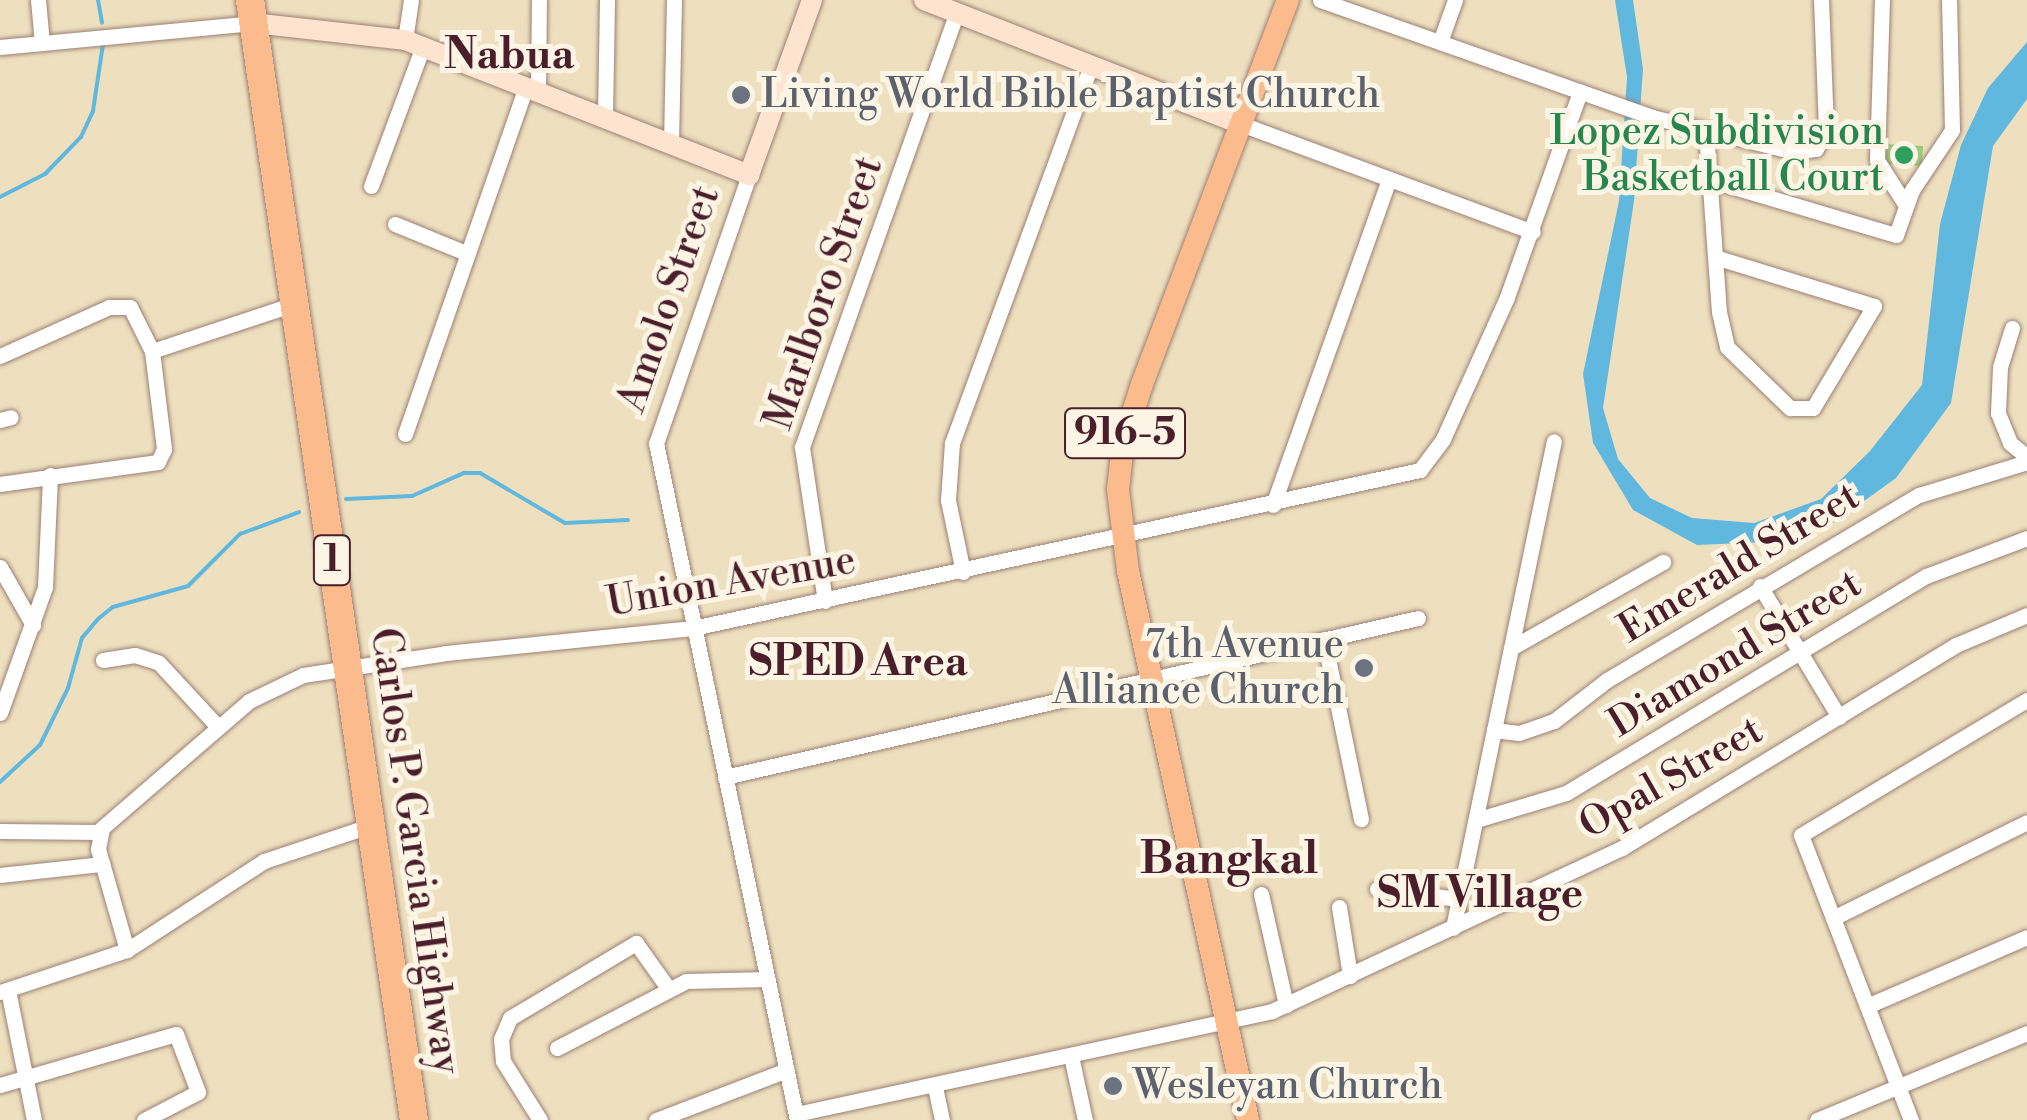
<!DOCTYPE html>
<style>
body{margin:0}
#map{position:relative;width:2027px;height:1120px;overflow:hidden;background:#eee0bf;font-family:"Libre Bodoni",serif}
div>[style]{position:absolute}
.green>*{inset:0;background:#9cca78}
.water>*{inset:0;background:#61b8de}
.stream>*{height:4px;margin:-2px;padding:0 2px;transform-origin:2px;border-radius:2px;background:#61b8de}
.roads{filter:drop-shadow(0 0 2px #9c8075) drop-shadow(0 0 2px #9c8075)}
.street>*{height:15px;margin:-7.5px;padding:0 7.5px;transform-origin:7.5px;border-radius:7.5px;background:#fff}
.secondary>*{height:20px;margin:-10px;padding:0 10px;transform-origin:10px;border-radius:10px;background:#fde4d1}
.primary>*{height:22px;margin:-11px;padding:0 11px;transform-origin:11px;border-radius:11px;background:#fbbb8c}
.highway>*{height:28px;margin:-14px;padding:0 14px;transform-origin:14px;border-radius:14px;background:#fbbb8c}
.dots>*{width:28px;height:28px;translate:-50% -50%;box-sizing:border-box;border:5px solid #fcf5e5;border-radius:50%}
span{translate:-50% -50%;white-space:nowrap;text-align:center;line-height:1.15;-webkit-text-stroke:10px #fcf5e5;paint-order:stroke}
.shield-label span{padding:2px 8px;background:#fcf5e5;border:2px solid;border-radius:8px;-webkit-text-stroke-width:0}
.shield-label{font-size:38px;color:#4a1f2b;font-weight:700}
.worship-label{font-size:40px;color:#5b616d}
.left{translate:0 -50%;text-align:left}
.right{translate:-100% -50%;text-align:right}
.leisure-label{font-size:40px;color:#27864d}
.street-label{font-size:40px;color:#4a1f2b}
.neighbourhood-label{font-size:42px;color:#4a1f2b;font-weight:700}
.quarter-label{font-size:45px;color:#4a1f2b;font-weight:700}
</style>
<div id="map">
<div class="green">
<div style="clip-path:polygon(1887px 144px,1923px 146px,1922px 166px,1885px 164px)"></div>
</div>
<div class="water">
<div style="clip-path:polygon(1615px 0,1633px 0,1643px 69px,1634px 201px,1603px 408px,1618px 459px,1650px 498px,1692px 518px,1754px 523px,1821px 499px,1870px 451px,1922px 385px,1940px 224px,1961px 145px,1988px 88px,2027px 42px,2027px 99px,1993px 146px,1951px 403px,1896px 478px,1835px 522px,1766px 542px,1697px 545px,1633px 510px,1593px 443px,1583px 374px,1619px 201px,1627px 77px)"></div>
</div>
<div class="stream">
<div style="left:98px;top:0;width:23px;rotate:80deg"></div>
<div style="left:0;top:197px;width:51px;rotate:-27.1deg"></div>
<div style="left:45px;top:174px;width:52px;rotate:-45.8deg"></div>
<div style="left:81px;top:137px;width:29px;rotate:-65deg"></div>
<div style="left:93px;top:111px;width:68px;rotate:-81.5deg"></div>
<div style="left:346px;top:499px;width:66px;rotate:-2.6deg"></div>
<div style="left:412px;top:496px;width:57px;rotate:-23.9deg"></div>
<div style="left:464px;top:473px;width:16px"></div>
<div style="left:480px;top:473px;width:99px;rotate:30.5deg"></div>
<div style="left:565px;top:523px;width:63px;rotate:-2.7deg"></div>
<div style="left:0;top:782px;width:54px;rotate:-42.8deg"></div>
<div style="left:40px;top:745px;width:64px;rotate:-63.8deg"></div>
<div style="left:68px;top:688px;width:52px;rotate:-74.4deg"></div>
<div style="left:82px;top:638px;width:25px;rotate:-50deg"></div>
<div style="left:98px;top:619px;width:19px;rotate:-39deg"></div>
<div style="left:113px;top:607px;width:78px;rotate:-15.6deg"></div>
<div style="left:188px;top:586px;width:74px;rotate:-45deg"></div>
<div style="left:240px;top:534px;width:63px;rotate:-20.4deg"></div>
</div>
<div class="roads">
<div class="street">
<div style="left:38px;top:0;width:43px;rotate:84.7deg"></div>
<div style="left:1320px;top:0;width:352px;rotate:19.4deg"></div>
<div style="left:1652px;top:117px;width:146px;rotate:13.8deg"></div>
<div style="left:1794px;top:152px;width:22px;rotate:-8deg"></div>
<div style="left:1816px;top:149px;width:22px;rotate:-63deg"></div>
<div style="left:1826px;top:129px;width:129px;rotate:-92.2deg"></div>
<div style="left:1882px;top:0;width:160px;rotate:91.8deg"></div>
<div style="left:1877px;top:160px;width:52px;rotate:57.5deg"></div>
<div style="left:405px;top:40px;width:40px;rotate:-81.5deg"></div>
<div style="left:1440px;top:42px;width:45px;rotate:-70.3deg"></div>
<div style="left:0;top:47px;width:254px;rotate:-5.4deg"></div>
<div style="left:538px;top:90px;width:90px;rotate:-89.4deg"></div>
<div style="left:605px;top:116px;width:116px;rotate:-89deg"></div>
<div style="left:1241px;top:124px;width:311px;rotate:20.3deg"></div>
<div style="left:1706px;top:131px;width:181px;rotate:85.9deg"></div>
<div style="left:1719px;top:312px;width:36px;rotate:77deg"></div>
<div style="left:1727px;top:347px;width:88px;rotate:44.1deg"></div>
<div style="left:1790px;top:408px;width:23px"></div>
<div style="left:1813px;top:408px;width:119px;rotate:-59.1deg"></div>
<div style="left:1874px;top:306px;width:166px;rotate:-162.9deg"></div>
<div style="left:671px;top:143px;width:143px;rotate:-88.8deg"></div>
<div style="left:749px;top:175px;width:284px;rotate:109.1deg"></div>
<div style="left:656px;top:443px;width:692px;rotate:78.24deg"></div>
<div style="left:1710px;top:180px;width:194px;rotate:16.5deg"></div>
<div style="left:1896px;top:235px;width:48px;rotate:-70.4deg"></div>
<div style="left:1912px;top:190px;width:72px;rotate:-56.3deg"></div>
<div style="left:1952px;top:130px;width:130px;rotate:-91.3deg"></div>
<div style="left:371px;top:186px;width:149px;rotate:-69.6deg"></div>
<div style="left:395px;top:224px;width:77px;rotate:22.2deg"></div>
<div style="left:2012px;top:328px;width:41px;rotate:107.1deg"></div>
<div style="left:2000px;top:367px;width:46px;rotate:92.5deg"></div>
<div style="left:1998px;top:413px;width:32px;rotate:68deg"></div>
<div style="left:2010px;top:443px;width:22px;rotate:39deg"></div>
<div style="left:152px;top:351px;width:150px;rotate:-18.3deg"></div>
<div style="left:0;top:356px;width:120px;rotate:-24.2deg"></div>
<div style="left:109px;top:307px;width:21px"></div>
<div style="left:130px;top:307px;width:49px;rotate:63.4deg"></div>
<div style="left:152px;top:351px;width:99px;rotate:83deg"></div>
<div style="left:164px;top:449px;width:14px;rotate:115deg"></div>
<div style="left:158px;top:462px;width:160px;rotate:172.1deg"></div>
<div style="left:0;top:420px;width:11px;rotate:-15deg"></div>
<div style="left:405px;top:434px;width:368px;rotate:-70.8deg"></div>
<div style="left:1273px;top:505px;width:346px;rotate:-70.4deg"></div>
<div style="left:0;top:567px;width:67px;rotate:60.4deg"></div>
<div style="left:963px;top:572px;width:74px;rotate:-101.8deg"></div>
<div style="left:948px;top:500px;width:57px;rotate:-86deg"></div>
<div style="left:952px;top:443px;width:403px;rotate:-69.8deg"></div>
<div style="left:1760px;top:586px;width:153px;rotate:58.9deg"></div>
<div style="left:825px;top:601px;width:156px;rotate:-98.5deg"></div>
<div style="left:802px;top:447px;width:462px;rotate:-70.4deg"></div>
<div style="left:1324px;top:639px;width:184px;rotate:78.4deg"></div>
<div style="left:1511px;top:648px;width:175px;rotate:-29.5deg"></div>
<div style="left:103px;top:660px;width:32px;rotate:-9deg"></div>
<div style="left:135px;top:655px;width:25px;rotate:18deg"></div>
<div style="left:159px;top:663px;width:87px;rotate:47.3deg"></div>
<div style="left:0;top:713px;width:134px;rotate:-70.3deg"></div>
<div style="left:45px;top:587px;width:112px;rotate:-87.4deg"></div>
<div style="left:1494px;top:730px;width:25px;rotate:7deg"></div>
<div style="left:1519px;top:733px;width:37px;rotate:-19deg"></div>
<div style="left:1554px;top:721px;width:67px;rotate:-37.7deg"></div>
<div style="left:1607px;top:680px;width:363px;rotate:-30.7deg"></div>
<div style="left:1919px;top:495px;width:113px;rotate:-17deg"></div>
<div style="left:725px;top:777px;width:711px;rotate:-12.92deg"></div>
<div style="left:1476px;top:820px;width:94px;rotate:-16.7deg"></div>
<div style="left:1566px;top:793px;width:420px;rotate:-31.1deg"></div>
<div style="left:1926px;top:576px;width:108px;rotate:-20.6deg"></div>
<div style="left:0;top:831px;width:101px;rotate:0.6deg"></div>
<div style="left:0;top:875px;width:103px;rotate:-6.2deg"></div>
<div style="left:1377px;top:889px;width:83px;rotate:7deg"></div>
<div style="left:1261px;top:894px;width:114px;rotate:77.3deg"></div>
<div style="left:1339px;top:907px;width:70px;rotate:80.9deg"></div>
<div style="left:1833px;top:918px;width:216px;rotate:-26.3deg"></div>
<div style="left:1453px;top:928px;width:497px;rotate:-78.3deg"></div>
<div style="left:127px;top:950px;width:105px;rotate:-106deg"></div>
<div style="left:98px;top:849px;width:21px;rotate:-79deg"></div>
<div style="left:102px;top:828px;width:194px;rotate:-40.8deg"></div>
<div style="left:249px;top:701px;width:60px;rotate:-25.7deg"></div>
<div style="left:303px;top:675px;width:145px;rotate:-8.7deg"></div>
<div style="left:446px;top:653px;width:248px;rotate:-5.8deg"></div>
<div style="left:693px;top:628px;width:744px;rotate:-12.26deg"></div>
<div style="left:1420px;top:470px;width:39px;rotate:-53deg"></div>
<div style="left:1443px;top:439px;width:156px;rotate:-65.7deg"></div>
<div style="left:1507px;top:297px;width:218px;rotate:-70.4deg"></div>
<div style="left:8px;top:990px;width:133px;rotate:78.7deg"></div>
<div style="left:0;top:992px;width:134px;rotate:-18.3deg"></div>
<div style="left:127px;top:950px;width:163px;rotate:-33deg"></div>
<div style="left:264px;top:861px;width:114px;rotate:-18.4deg"></div>
<div style="left:1867px;top:1006px;width:174px;rotate:-23.3deg"></div>
<div style="left:557px;top:1048px;width:145px;rotate:-27.4deg"></div>
<div style="left:686px;top:981px;width:81px;rotate:-1.4deg"></div>
<div style="left:1071px;top:1056px;width:66px;rotate:77.7deg"></div>
<div style="left:0;top:1085px;width:183px;rotate:-16.2deg"></div>
<div style="left:176px;top:1034px;width:62px;rotate:69.2deg"></div>
<div style="left:198px;top:1092px;width:61px;rotate:152.6deg"></div>
<div style="left:935px;top:1087px;width:34px;rotate:78deg"></div>
<div style="left:796px;top:1114px;width:487px;rotate:-12.2deg"></div>
<div style="left:1272px;top:1011px;width:386px;rotate:-25deg"></div>
<div style="left:1622px;top:848px;width:391px;rotate:-31.3deg"></div>
<div style="left:1956px;top:645px;width:77px;rotate:-22.9deg"></div>
<div style="left:540px;top:1120px;width:70px;rotate:-122.1deg"></div>
<div style="left:503px;top:1061px;width:22px;rotate:-95deg"></div>
<div style="left:501px;top:1039px;width:23px;rotate:-67deg"></div>
<div style="left:510px;top:1018px;width:147px;rotate:-30.8deg"></div>
<div style="left:636px;top:943px;width:55px;rotate:54.6deg"></div>
<div style="left:656px;top:1120px;width:140px;rotate:-20.9deg"></div>
<div style="left:1817px;top:1120px;width:227px;rotate:-22.5deg"></div>
<div style="left:1911px;top:1120px;width:305px;rotate:-111.1deg"></div>
<div style="left:1801px;top:835px;width:263px;rotate:-30.9deg"></div>
</div>
<div class="secondary">
<div style="left:924px;top:0;width:340px;rotate:21.4deg"></div>
<div style="left:253px;top:23px;width:153px;rotate:6.4deg"></div>
<div style="left:405px;top:40px;width:370px;rotate:21.4deg"></div>
<div style="left:749px;top:175px;width:186px;rotate:-70.2deg"></div>
</div>
<div class="primary">
<div style="left:1248px;top:1120px;width:562px;rotate:-102.33deg"></div>
<div style="left:1128px;top:571px;width:82px;rotate:-97deg"></div>
<div style="left:1118px;top:490px;width:47px;rotate:-83.9deg"></div>
<div style="left:1123px;top:443px;width:62px;rotate:-72.1deg"></div>
<div style="left:1142px;top:384px;width:411px;rotate:-69.2deg"></div>
</div>
<div class="highway">
<div style="left:250px;top:0;width:1132px;rotate:81.67deg"></div>
</div>
</div>
<div class="dots">
<div style="left:741px;top:95px;background:#6b7280"></div>
<div style="left:1904px;top:155px;background:#2e9e5b"></div>
<div style="left:1364px;top:668px;background:#6b7280"></div>
<div style="left:1113px;top:1086px;background:#6b7280"></div>
</div>
<div class="shield-label">
<span style="left:1125px;top:433px">916-5</span>
<span style="left:332px;top:560px">1</span>
</div>
<div class="worship-label">
<span class="left" style="left:761px;top:95px">Living World Bible Baptist Church</span>
<span class="right" style="left:1344px;top:668px">7th Avenue<br>Alliance Church</span>
<span class="left" style="left:1133px;top:1086px">Wesleyan Church</span>
</div>
<div class="leisure-label">
<span class="right" style="left:1884px;top:155px">Lopez Subdivision<br>Basketball Court</span>
</div>
<div class="street-label">
<span style="left:824px;top:293px;rotate:-71deg">Marlboro Street</span>
<span style="left:669px;top:299px;rotate:-71deg">Amolo Street</span>
<span style="left:1739px;top:563px;rotate:-31deg">Emerald Street</span>
<span style="left:731px;top:582px;rotate:-10deg">Union Avenue</span>
<span style="left:1735px;top:654px;rotate:-31deg">Diamond Street</span>
<span style="left:1671px;top:778px;rotate:-30deg">Opal Street</span>
<span style="left:415px;top:851px;rotate:82deg">Carlos P. Garcia Highway</span>
</div>
<div class="neighbourhood-label">
<span style="left:509px;top:56px">Nabua</span>
<span style="left:858px;top:663px">SPED Area</span>
<span style="left:1480px;top:895px">SM Village</span>
</div>
<div class="quarter-label">
<span style="left:1229px;top:860px">Bangkal</span>
</div>
</div>
